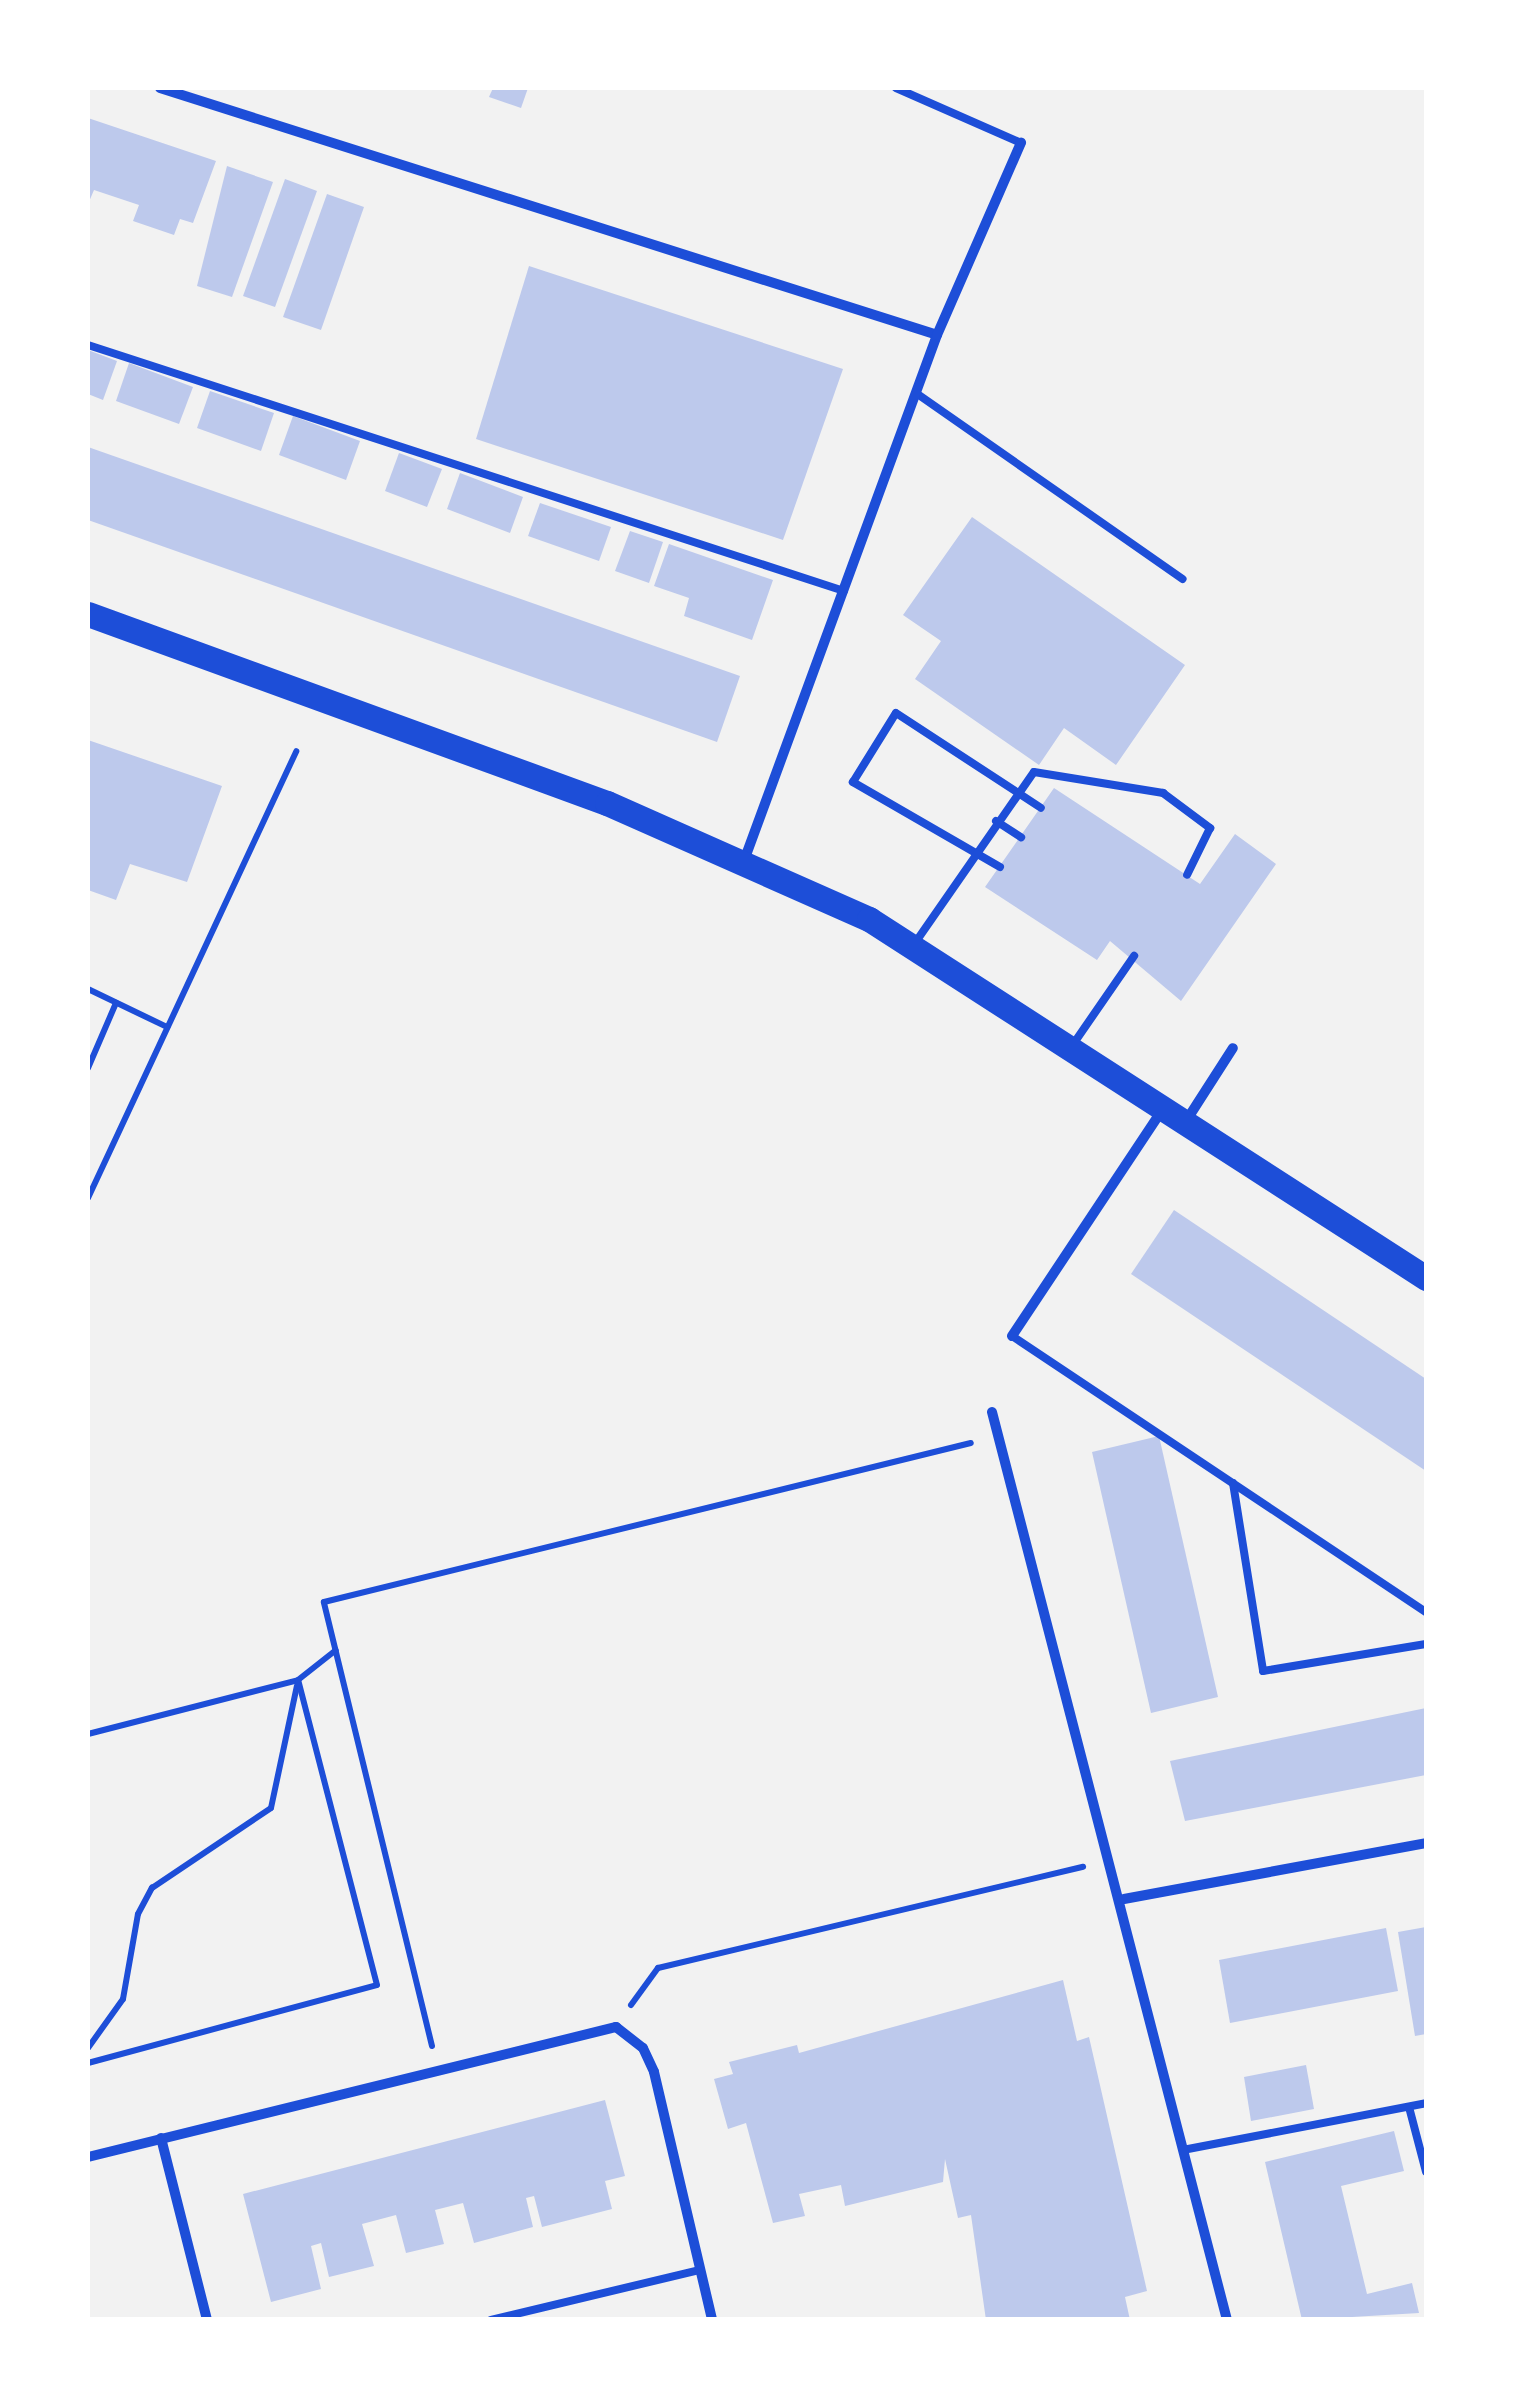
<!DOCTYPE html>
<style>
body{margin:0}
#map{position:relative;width:1514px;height:2407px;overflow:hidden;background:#f2f2f2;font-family:Roboto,sans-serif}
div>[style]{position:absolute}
.building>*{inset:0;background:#bdc9ec}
.path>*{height:6px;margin:-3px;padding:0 3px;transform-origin:3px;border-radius:3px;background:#1d4ed8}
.service>*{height:8px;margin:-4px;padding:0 4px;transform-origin:4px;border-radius:4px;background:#1d4ed8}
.minor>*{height:10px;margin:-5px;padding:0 5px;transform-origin:5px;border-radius:5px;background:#1d4ed8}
.primary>*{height:25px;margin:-12.5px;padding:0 12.5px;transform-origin:12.5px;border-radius:12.5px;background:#1d4ed8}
span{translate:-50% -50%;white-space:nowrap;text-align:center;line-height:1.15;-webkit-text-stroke:9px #fff;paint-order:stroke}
.frame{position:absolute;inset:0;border:90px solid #fff;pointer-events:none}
</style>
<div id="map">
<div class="building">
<div style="clip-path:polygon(493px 88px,528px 88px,521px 108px,489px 97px)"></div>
<div style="clip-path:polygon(88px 118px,216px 161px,193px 223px,180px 219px,174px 235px,133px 221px,139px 205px,94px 190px,88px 204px)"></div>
<div style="clip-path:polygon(227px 166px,273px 182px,232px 297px,197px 286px)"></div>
<div style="clip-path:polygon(285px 179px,317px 191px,275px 307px,243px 296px)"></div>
<div style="clip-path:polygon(327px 194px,364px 207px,321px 330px,283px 317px)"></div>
<div style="clip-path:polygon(529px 266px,843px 369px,783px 540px,476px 439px)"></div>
<div style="clip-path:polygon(88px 350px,117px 361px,103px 400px,88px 394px)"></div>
<div style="clip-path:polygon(129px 363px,193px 387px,179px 424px,116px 401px)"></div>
<div style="clip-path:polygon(210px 391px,274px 413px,261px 451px,197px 428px)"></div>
<div style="clip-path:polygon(293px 416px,360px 441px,346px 480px,279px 455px)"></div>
<div style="clip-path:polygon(88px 447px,740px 676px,717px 742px,88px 520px)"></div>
<div style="clip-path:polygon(399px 453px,442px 469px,427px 507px,385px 491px)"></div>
<div style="clip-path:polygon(460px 473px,523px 497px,510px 533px,447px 509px)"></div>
<div style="clip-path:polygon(540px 503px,611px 527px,599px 561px,528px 536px)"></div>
<div style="clip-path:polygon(972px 517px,1185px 665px,1116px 765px,1064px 728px,1039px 765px,915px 679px,941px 641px,903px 615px)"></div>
<div style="clip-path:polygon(630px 531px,663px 542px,649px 583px,615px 571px)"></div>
<div style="clip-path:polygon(669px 544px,773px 580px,752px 640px,684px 616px,689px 598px,654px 586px)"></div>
<div style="clip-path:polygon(88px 740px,222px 786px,187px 882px,130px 864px,116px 900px,88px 890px)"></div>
<div style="clip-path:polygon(1054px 788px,1200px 884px,1235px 834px,1276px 864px,1181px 1001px,1110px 941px,1097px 960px,985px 887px)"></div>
<div style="clip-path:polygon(1174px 1210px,1426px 1379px,1426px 1471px,1131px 1274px)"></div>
<div style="clip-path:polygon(1159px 1436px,1218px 1697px,1151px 1713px,1092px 1452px)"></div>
<div style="clip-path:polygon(1426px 1708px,1426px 1775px,1185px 1821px,1170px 1761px)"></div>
<div style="clip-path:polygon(1426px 1927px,1426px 2034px,1415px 2036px,1398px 1932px)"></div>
<div style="clip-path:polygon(1386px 1928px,1398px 1991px,1230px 2023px,1219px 1960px)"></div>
<div style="clip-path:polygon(1063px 1980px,1077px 2041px,1089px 2037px,1147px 2291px,1125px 2297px,1130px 2320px,986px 2320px,971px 2215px,958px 2218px,945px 2159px,943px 2182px,845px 2206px,841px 2185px,799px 2194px,805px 2216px,773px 2223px,746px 2123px,728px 2129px,714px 2079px,733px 2074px,729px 2062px,797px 2045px,799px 2053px)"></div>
<div style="clip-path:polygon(1306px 2065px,1314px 2109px,1251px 2121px,1244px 2077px)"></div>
<div style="clip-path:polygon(605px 2100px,625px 2176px,605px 2181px,612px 2209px,542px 2227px,534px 2196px,526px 2198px,533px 2227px,474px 2243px,463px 2203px,435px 2210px,444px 2244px,406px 2253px,396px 2215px,362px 2224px,374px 2266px,329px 2277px,321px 2243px,311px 2246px,321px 2289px,271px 2302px,243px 2194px)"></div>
<div style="clip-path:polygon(1394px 2131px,1404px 2171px,1341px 2186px,1367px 2294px,1412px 2283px,1419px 2313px,1302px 2320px,1265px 2162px)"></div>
</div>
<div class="path">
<div style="left:88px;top:989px;width:88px;rotate:25.7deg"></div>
<div style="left:88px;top:1068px;width:71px;rotate:-66.7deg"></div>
<div style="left:88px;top:1198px;width:493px;rotate:-65deg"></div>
<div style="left:88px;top:1734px;width:217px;rotate:-14.4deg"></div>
<div style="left:298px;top:1680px;width:48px;rotate:-38.3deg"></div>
<div style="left:631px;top:2005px;width:46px;rotate:-53.9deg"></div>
<div style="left:658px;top:1968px;width:437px;rotate:-13.4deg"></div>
<div style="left:432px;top:2046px;width:457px;rotate:-103.7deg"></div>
<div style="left:324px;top:1602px;width:666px;rotate:-13.81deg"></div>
<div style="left:88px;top:2048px;width:60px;rotate:-54.5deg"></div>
<div style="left:123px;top:1999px;width:86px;rotate:-80deg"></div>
<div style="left:138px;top:1914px;width:30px;rotate:-62deg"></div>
<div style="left:152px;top:1888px;width:143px;rotate:-33.9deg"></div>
<div style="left:271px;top:1808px;width:125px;rotate:-78deg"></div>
<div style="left:88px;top:2063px;width:299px;rotate:-15.1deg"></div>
<div style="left:377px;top:1985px;width:315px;rotate:-104.5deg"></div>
</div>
<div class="service">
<div style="left:896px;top:88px;width:137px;rotate:23.7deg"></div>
<div style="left:88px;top:345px;width:795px;rotate:18.02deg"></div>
<div style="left:916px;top:393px;width:325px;rotate:34.9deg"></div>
<div style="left:996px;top:821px;width:30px;rotate:33deg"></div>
<div style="left:1000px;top:867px;width:170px;rotate:-150deg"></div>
<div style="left:853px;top:782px;width:81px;rotate:-58.1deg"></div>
<div style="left:896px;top:713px;width:173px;rotate:33.2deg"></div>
<div style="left:915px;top:943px;width:208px;rotate:-55.2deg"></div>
<div style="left:1034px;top:772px;width:131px;rotate:9.2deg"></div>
<div style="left:1163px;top:793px;width:59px;rotate:36.7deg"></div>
<div style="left:1210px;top:828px;width:52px;rotate:116.1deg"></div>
<div style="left:1074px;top:1043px;width:106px;rotate:-55.4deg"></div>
<div style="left:1012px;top:1336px;width:498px;rotate:33.7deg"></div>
<div style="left:1233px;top:1483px;width:190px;rotate:80.9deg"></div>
<div style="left:1263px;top:1671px;width:165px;rotate:-9.4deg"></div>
<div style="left:1409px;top:2107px;width:67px;rotate:75.3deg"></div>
<div style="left:1188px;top:2149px;width:242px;rotate:-10.9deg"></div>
<div style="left:491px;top:2320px;width:215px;rotate:-13.5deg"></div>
</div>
<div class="minor">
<div style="left:160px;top:88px;width:815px;rotate:17.63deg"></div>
<div style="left:745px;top:858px;width:557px;rotate:-69.84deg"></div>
<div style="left:937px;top:335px;width:210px;rotate:-66.4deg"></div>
<div style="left:1188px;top:1118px;width:83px;rotate:-57.3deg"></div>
<div style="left:1012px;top:1336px;width:271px;rotate:-56.4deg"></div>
<div style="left:992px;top:1412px;width:938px;rotate:75.49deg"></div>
<div style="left:1124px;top:1899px;width:307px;rotate:-10.5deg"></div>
<div style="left:161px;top:2138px;width:188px;rotate:75.8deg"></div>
<div style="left:88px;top:2157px;width:544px;rotate:-13.83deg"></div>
<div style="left:616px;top:2027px;width:34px;rotate:38deg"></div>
<div style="left:643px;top:2048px;width:26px;rotate:65deg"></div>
<div style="left:654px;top:2072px;width:255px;rotate:76.8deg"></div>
</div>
<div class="primary">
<div style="left:88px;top:614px;width:552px;rotate:20.01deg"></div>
<div style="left:607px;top:803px;width:287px;rotate:23.9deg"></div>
<div style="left:869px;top:919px;width:663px;rotate:32.8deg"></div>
</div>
<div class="frame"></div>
</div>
